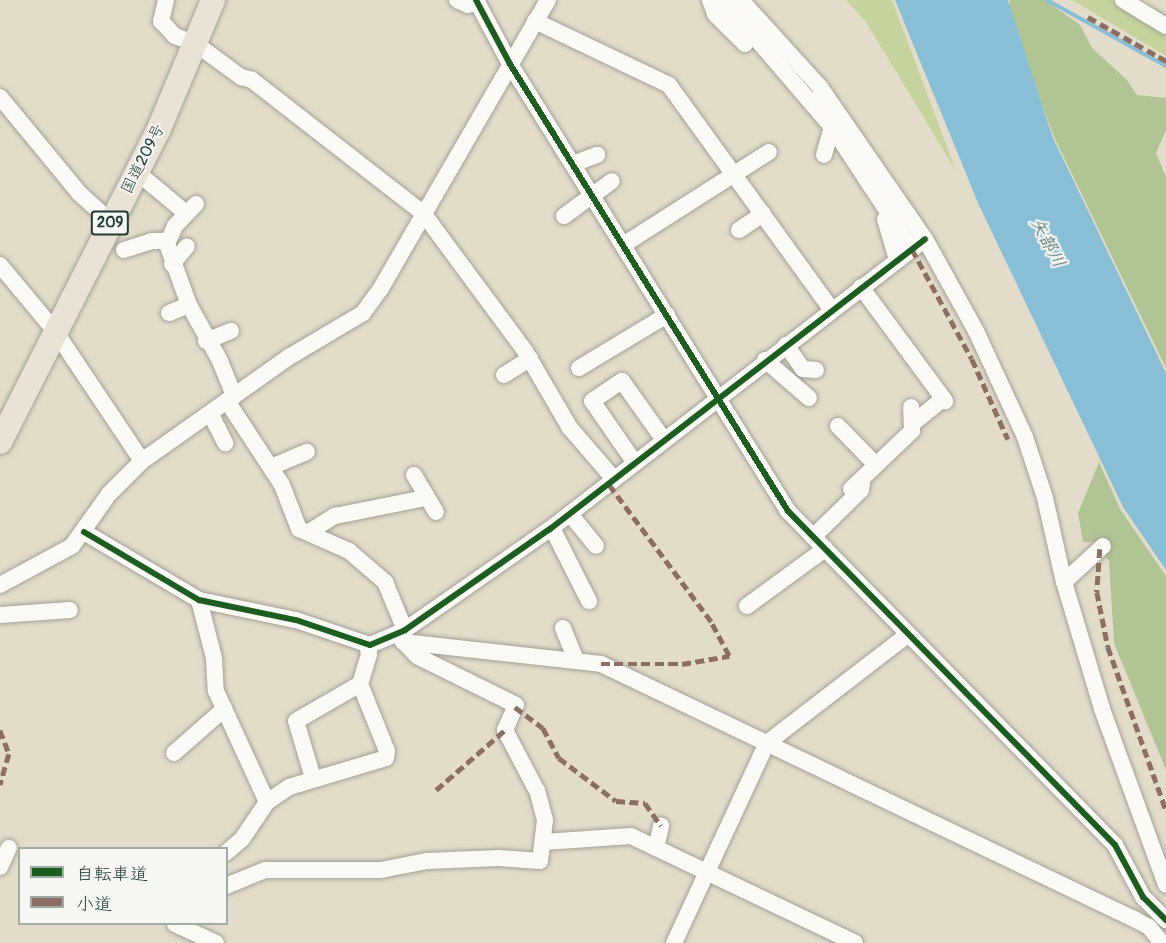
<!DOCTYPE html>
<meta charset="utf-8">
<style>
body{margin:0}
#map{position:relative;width:1166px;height:943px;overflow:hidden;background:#e4dcca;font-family:Pangolin,"Klee One",sans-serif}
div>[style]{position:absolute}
.green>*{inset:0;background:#c4d49c}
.forest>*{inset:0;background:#b1c494}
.water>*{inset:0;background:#88bfd7}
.stream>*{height:4px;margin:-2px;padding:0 2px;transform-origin:2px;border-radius:2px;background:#88bfd7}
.roads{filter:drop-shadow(0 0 2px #a1a196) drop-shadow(0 0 2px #a1a196)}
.minor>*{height:16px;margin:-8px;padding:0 8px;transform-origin:8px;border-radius:8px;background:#fbfaf7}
.highway>*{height:24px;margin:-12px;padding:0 12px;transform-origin:12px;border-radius:12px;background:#ebe2d6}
.quiet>*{height:4.5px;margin-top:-2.25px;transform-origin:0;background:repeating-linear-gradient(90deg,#8d6e63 0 9px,transparent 0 13.5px)}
.cycleway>*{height:6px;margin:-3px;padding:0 3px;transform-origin:3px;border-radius:3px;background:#1b5e20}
span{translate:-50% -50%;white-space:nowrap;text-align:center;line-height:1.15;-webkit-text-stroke:4.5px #f6f6f2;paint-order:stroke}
.shield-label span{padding:2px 4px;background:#f6f6f2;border:2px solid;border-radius:4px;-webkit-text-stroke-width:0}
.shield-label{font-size:15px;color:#1f3d34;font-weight:700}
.street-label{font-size:16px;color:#1f3d34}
.water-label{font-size:18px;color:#305a5e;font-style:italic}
.legend{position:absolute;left:18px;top:847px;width:210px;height:78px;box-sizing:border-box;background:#f6f6f2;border:2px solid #a0aca6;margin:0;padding:8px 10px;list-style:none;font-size:18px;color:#1f3d34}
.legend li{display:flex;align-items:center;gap:12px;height:30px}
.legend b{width:30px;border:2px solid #a0aca6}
</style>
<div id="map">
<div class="green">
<div style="clip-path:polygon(846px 0,892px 0,956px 171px,866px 22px)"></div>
<div style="clip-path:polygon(1072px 0,1111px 0,1166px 33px,1166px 56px)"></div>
</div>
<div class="forest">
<div style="clip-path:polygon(1010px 0,1045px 0,1080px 25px,1092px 48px,1126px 79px,1137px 95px,1166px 98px,1166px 130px,1156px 153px,1166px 177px,1166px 368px,1054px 137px,1009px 14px)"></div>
<div style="clip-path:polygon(1099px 462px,1120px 509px,1166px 576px,1166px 770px,1114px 643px,1109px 561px,1093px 542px,1083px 542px,1078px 513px)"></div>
</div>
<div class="water">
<div style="clip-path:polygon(895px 0,1008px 0,1053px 138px,1166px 373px,1166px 570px,1123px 507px,978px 203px)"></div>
</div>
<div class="stream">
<div style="left:1047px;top:0;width:136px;rotate:29deg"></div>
</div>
<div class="roads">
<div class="minor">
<div style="left:166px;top:0;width:22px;rotate:103deg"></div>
<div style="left:161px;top:21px;width:21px;rotate:47deg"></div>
<div style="left:175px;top:36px;width:22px;rotate:21deg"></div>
<div style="left:196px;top:44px;width:56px;rotate:36.3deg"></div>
<div style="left:241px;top:77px;width:11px;rotate:15deg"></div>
<div style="left:252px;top:80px;width:217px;rotate:37.9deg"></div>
<div style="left:423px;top:213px;width:172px;rotate:53.5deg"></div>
<div style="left:525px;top:351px;width:89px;rotate:59.7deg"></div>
<div style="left:570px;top:428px;width:67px;rotate:49.2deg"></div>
<div style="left:457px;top:0;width:12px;rotate:24deg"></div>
<div style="left:468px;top:5px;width:9px;rotate:-18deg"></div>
<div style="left:476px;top:0;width:72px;rotate:62deg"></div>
<div style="left:510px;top:64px;width:526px;rotate:58.12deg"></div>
<div style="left:788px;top:511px;width:467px;rotate:45.6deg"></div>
<div style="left:1115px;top:845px;width:59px;rotate:61.7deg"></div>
<div style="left:1143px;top:897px;width:33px;rotate:45deg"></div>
<div style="left:710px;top:0;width:15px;rotate:70deg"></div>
<div style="left:715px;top:14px;width:42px;rotate:45deg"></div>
<div style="left:745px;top:44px;width:28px;rotate:-105deg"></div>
<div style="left:723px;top:0;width:167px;rotate:49.4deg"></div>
<div style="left:832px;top:127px;width:29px;rotate:106deg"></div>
<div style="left:741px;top:0;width:118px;rotate:47.8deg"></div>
<div style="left:820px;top:87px;width:185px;rotate:55.4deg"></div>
<div style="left:925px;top:239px;width:105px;rotate:61deg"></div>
<div style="left:976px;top:331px;width:117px;rotate:65.2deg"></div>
<div style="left:1025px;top:437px;width:64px;rotate:71.8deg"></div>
<div style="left:1045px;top:498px;width:86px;rotate:77.3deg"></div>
<div style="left:1064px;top:582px;width:133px;rotate:73.3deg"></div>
<div style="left:1102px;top:709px;width:187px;rotate:70deg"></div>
<div style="left:1123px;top:0;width:50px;rotate:31.2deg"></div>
<div style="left:535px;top:21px;width:148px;rotate:25.5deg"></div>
<div style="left:669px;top:85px;width:278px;rotate:54.1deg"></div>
<div style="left:0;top:97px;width:124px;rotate:50.5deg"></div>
<div style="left:79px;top:193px;width:43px;rotate:42.2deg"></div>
<div style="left:818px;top:98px;width:32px;rotate:64deg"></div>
<div style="left:832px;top:127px;width:146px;rotate:56.7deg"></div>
<div style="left:573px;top:164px;width:26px;rotate:-21deg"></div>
<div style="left:145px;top:179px;width:53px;rotate:39.7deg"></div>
<div style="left:196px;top:204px;width:30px;rotate:134deg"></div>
<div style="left:175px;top:226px;width:20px;rotate:114deg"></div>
<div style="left:167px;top:244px;width:65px;rotate:70.2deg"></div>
<div style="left:189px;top:305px;width:64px;rotate:61deg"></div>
<div style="left:220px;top:361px;width:38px;rotate:68deg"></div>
<div style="left:564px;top:216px;width:59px;rotate:-36.1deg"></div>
<div style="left:885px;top:219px;width:43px;rotate:73.7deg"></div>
<div style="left:739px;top:230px;width:29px;rotate:-34deg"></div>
<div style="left:623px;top:245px;width:173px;rotate:-32.5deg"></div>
<div style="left:124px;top:250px;width:29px;rotate:-18deg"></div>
<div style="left:152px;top:241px;width:15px"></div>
<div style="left:172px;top:264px;width:23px;rotate:-50deg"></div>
<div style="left:0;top:265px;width:86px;rotate:50.2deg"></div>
<div style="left:55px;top:331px;width:156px;rotate:56.2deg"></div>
<div style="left:861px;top:287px;width:142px;rotate:53.6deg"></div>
<div style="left:169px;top:313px;width:22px;rotate:-22deg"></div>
<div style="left:206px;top:341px;width:27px;rotate:-22deg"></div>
<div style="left:786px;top:345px;width:29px;rotate:55deg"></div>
<div style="left:803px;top:369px;width:13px;rotate:4deg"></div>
<div style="left:765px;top:360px;width:58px;rotate:40.8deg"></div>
<div style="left:579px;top:368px;width:103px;rotate:-31.1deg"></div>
<div style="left:504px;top:375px;width:31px;rotate:-32deg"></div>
<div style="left:227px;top:401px;width:100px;rotate:56.8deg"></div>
<div style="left:282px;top:485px;width:47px;rotate:68.9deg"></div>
<div style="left:299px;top:529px;width:55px;rotate:23.7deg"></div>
<div style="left:349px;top:551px;width:48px;rotate:40.7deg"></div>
<div style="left:385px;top:582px;width:52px;rotate:67.4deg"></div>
<div style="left:210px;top:413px;width:34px;rotate:63deg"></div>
<div style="left:912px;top:424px;width:40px;rotate:-39deg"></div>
<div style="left:838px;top:426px;width:54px;rotate:45.7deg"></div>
<div style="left:635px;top:463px;width:75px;rotate:-124.7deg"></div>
<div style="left:592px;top:401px;width:36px;rotate:-34deg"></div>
<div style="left:622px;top:381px;width:72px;rotate:54.6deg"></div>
<div style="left:271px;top:467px;width:39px;rotate:-23deg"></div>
<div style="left:414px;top:475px;width:43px;rotate:59.3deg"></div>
<div style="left:851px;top:489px;width:84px;rotate:-43.6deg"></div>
<div style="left:912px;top:431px;width:24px;rotate:-92deg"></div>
<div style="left:570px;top:514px;width:41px;rotate:50.9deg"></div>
<div style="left:552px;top:528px;width:82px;rotate:63.1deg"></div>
<div style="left:84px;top:532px;width:134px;rotate:30.6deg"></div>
<div style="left:199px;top:600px;width:99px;rotate:11.7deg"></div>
<div style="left:296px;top:620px;width:78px;rotate:18.7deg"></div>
<div style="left:370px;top:645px;width:38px;rotate:-23deg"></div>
<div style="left:405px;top:630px;width:177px;rotate:-34.9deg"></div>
<div style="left:550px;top:529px;width:474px;rotate:-37.7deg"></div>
<div style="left:309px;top:532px;width:31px;rotate:-32deg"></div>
<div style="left:335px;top:516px;width:92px;rotate:-11.3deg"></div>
<div style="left:813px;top:537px;width:67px;rotate:-44.4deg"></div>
<div style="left:861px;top:490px;width:7px;rotate:-82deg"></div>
<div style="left:1064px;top:582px;width:53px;rotate:-42.7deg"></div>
<div style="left:0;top:585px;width:82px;rotate:-28.4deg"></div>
<div style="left:72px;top:546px;width:64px;rotate:-54.6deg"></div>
<div style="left:109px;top:494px;width:47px;rotate:-45deg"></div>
<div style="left:142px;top:461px;width:180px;rotate:-35.3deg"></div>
<div style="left:289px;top:357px;width:86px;rotate:-30.7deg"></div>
<div style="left:363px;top:313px;width:31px;rotate:-54deg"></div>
<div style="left:381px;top:288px;width:333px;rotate:-59.9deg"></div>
<div style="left:199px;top:600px;width:60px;rotate:75.5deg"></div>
<div style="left:214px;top:658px;width:33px;rotate:87deg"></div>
<div style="left:216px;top:691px;width:122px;rotate:65.3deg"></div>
<div style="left:267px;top:802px;width:45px;rotate:124deg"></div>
<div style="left:242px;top:839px;width:21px;rotate:139deg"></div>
<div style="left:747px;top:606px;width:97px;rotate:-36.2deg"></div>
<div style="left:0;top:615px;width:70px;rotate:-4.1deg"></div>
<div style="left:563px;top:628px;width:35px;rotate:68deg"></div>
<div style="left:403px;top:642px;width:199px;rotate:6.3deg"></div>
<div style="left:601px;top:664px;width:591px;rotate:25.57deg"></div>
<div style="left:1134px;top:919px;width:17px;rotate:28deg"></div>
<div style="left:1149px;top:927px;width:21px;rotate:51deg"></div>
<div style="left:174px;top:753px;width:67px;rotate:-41.3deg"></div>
<div style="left:313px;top:778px;width:59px;rotate:-106.6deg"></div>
<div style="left:296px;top:721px;width:74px;rotate:-30deg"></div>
<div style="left:360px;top:684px;width:31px;rotate:-73deg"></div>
<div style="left:369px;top:654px;width:10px;rotate:-101deg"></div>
<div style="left:267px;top:802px;width:27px;rotate:-34deg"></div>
<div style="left:289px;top:787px;width:101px;rotate:-16.6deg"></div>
<div style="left:386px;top:758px;width:7px;rotate:-82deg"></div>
<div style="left:387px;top:751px;width:72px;rotate:-111.9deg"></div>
<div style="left:544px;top:842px;width:87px;rotate:-3.9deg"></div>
<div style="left:631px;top:836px;width:248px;rotate:25.5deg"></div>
<div style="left:656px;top:848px;width:23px;rotate:-77deg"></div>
<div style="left:0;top:867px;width:21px;rotate:-65deg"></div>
<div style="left:226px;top:886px;width:42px;rotate:-22.3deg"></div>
<div style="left:265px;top:870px;width:116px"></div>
<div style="left:381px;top:870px;width:47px;rotate:-11.1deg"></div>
<div style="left:427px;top:861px;width:72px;rotate:-2.4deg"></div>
<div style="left:499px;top:858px;width:41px;rotate:4.2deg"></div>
<div style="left:540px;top:861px;width:41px;rotate:-83deg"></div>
<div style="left:545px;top:820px;width:30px;rotate:-105deg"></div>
<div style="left:537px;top:791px;width:69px;rotate:-117.7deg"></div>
<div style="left:505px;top:730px;width:27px;rotate:-66deg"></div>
<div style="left:516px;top:705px;width:110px;rotate:-153.7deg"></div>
<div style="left:417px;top:656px;width:23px;rotate:-133deg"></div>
<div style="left:175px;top:924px;width:45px;rotate:24.9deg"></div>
<div style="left:674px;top:943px;width:221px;rotate:-65.1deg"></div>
<div style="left:767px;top:743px;width:177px;rotate:-37.6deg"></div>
</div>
<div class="highway">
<div style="left:0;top:442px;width:349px;rotate:-63.1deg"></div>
<div style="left:158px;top:131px;width:142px;rotate:-67.2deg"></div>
</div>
</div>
<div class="quiet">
<div style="left:1088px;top:17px;width:90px;rotate:29.4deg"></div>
<div style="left:912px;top:249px;width:125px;rotate:61.4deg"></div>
<div style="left:972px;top:359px;width:88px;rotate:65.8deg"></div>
<div style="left:1100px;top:549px;width:43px;rotate:94deg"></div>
<div style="left:1097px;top:592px;width:56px;rotate:78.7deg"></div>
<div style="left:1108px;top:647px;width:173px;rotate:70.4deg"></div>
<div style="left:601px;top:664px;width:81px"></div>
<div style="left:682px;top:664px;width:48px;rotate:-9.7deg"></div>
<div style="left:729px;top:656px;width:38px;rotate:-118deg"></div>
<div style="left:711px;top:622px;width:172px;rotate:-126.7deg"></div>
<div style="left:515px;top:707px;width:35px;rotate:37deg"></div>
<div style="left:543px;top:728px;width:34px;rotate:62deg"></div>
<div style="left:559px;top:758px;width:71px;rotate:37deg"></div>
<div style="left:616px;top:801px;width:29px;rotate:4deg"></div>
<div style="left:645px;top:803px;width:28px;rotate:55deg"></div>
<div style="left:0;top:730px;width:26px;rotate:69deg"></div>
<div style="left:9px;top:754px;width:32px;rotate:106deg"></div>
<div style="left:436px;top:790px;width:91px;rotate:-41deg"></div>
</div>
<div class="cycleway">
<div style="left:476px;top:0;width:72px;rotate:62deg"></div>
<div style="left:510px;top:64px;width:526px;rotate:58.12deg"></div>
<div style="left:788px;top:511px;width:467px;rotate:45.6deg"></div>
<div style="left:1115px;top:845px;width:59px;rotate:61.7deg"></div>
<div style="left:1143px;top:897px;width:33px;rotate:45deg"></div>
<div style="left:84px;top:532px;width:134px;rotate:30.6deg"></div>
<div style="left:199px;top:600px;width:99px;rotate:11.7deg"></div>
<div style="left:296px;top:620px;width:78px;rotate:18.7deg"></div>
<div style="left:370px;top:645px;width:38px;rotate:-23deg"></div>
<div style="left:405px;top:630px;width:177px;rotate:-34.9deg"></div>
<div style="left:550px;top:529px;width:474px;rotate:-37.7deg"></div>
</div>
<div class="shield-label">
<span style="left:110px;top:223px">209</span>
</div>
<div class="street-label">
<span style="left:143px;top:159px;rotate:-63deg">国道209号</span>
</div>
<div class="water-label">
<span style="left:1047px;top:243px;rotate:62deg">矢部川</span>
</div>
<ul class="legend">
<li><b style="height:8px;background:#1b5e20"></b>自転車道</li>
<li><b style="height:8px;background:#8d6e63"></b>小道</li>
</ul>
</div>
